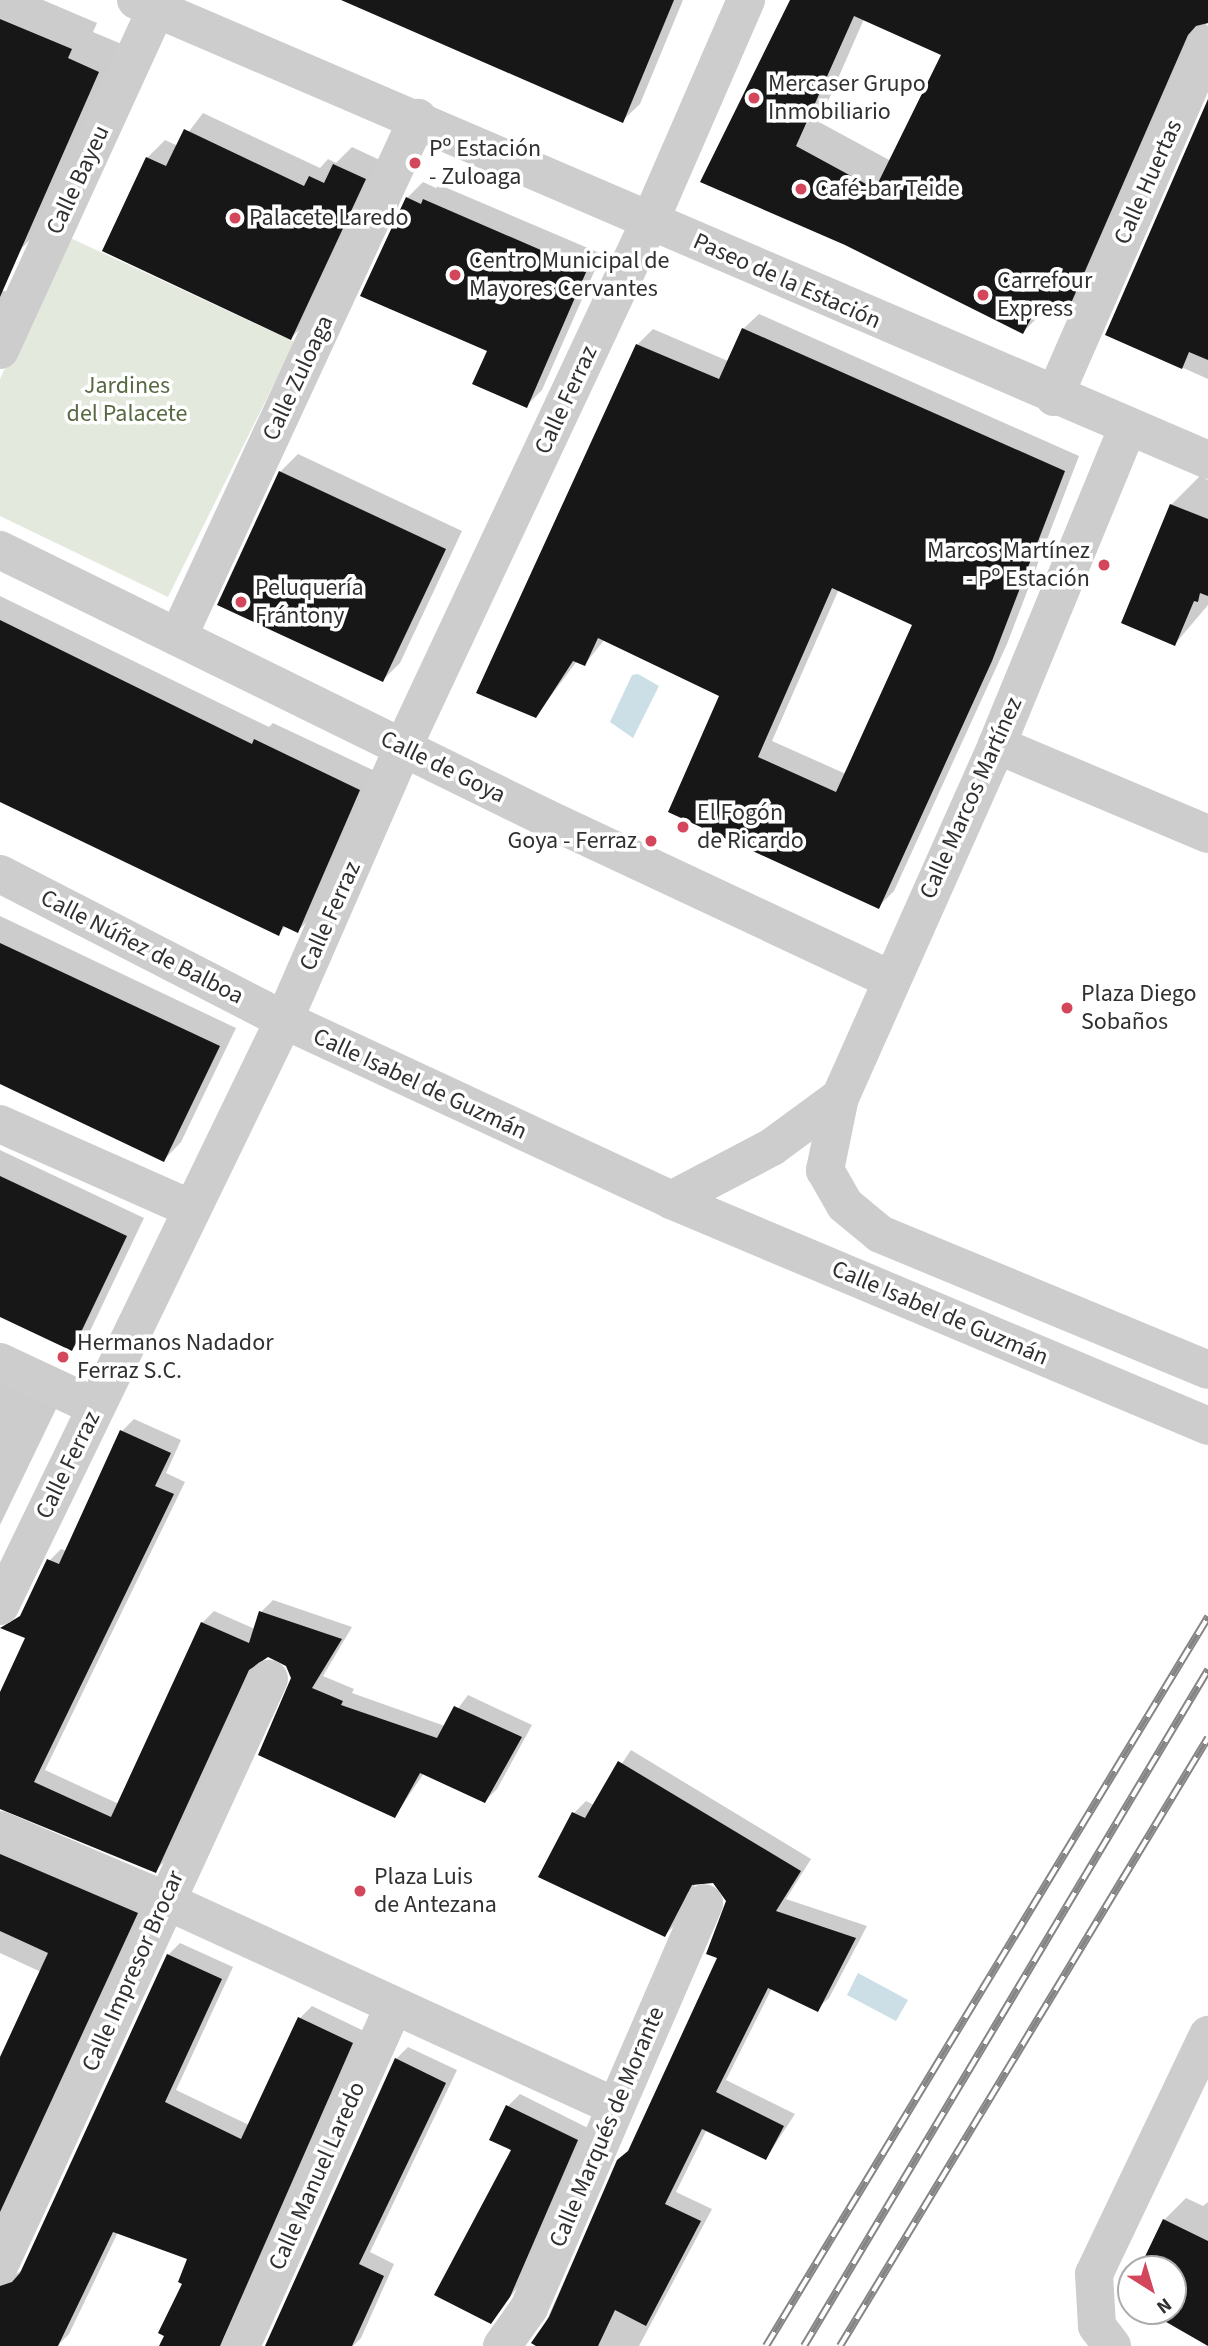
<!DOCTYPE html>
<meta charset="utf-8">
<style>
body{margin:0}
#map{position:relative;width:1208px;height:2346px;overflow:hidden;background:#fff;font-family:"Source Sans 3",sans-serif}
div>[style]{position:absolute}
.green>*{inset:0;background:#e4e9dd}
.water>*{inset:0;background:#ccdfe7}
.shadow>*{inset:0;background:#0003}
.building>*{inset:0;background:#171717}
.minor>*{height:38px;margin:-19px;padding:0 19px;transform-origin:19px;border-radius:19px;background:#cdcdcd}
.rail>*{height:8px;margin-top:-4px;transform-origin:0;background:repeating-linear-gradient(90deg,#fff 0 16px,#858585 0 32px);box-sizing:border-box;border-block:2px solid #858585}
.dots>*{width:19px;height:19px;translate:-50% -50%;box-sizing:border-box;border:4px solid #fff;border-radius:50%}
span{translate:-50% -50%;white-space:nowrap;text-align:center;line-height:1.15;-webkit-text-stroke:7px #fff;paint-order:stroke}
.poi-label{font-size:24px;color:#303030}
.left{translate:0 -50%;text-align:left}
.right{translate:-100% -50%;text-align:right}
.street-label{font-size:24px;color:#303030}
.park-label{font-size:24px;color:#576842}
.north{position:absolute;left:1117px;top:2255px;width:70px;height:70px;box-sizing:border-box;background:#fff;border:2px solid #acacac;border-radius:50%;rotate:143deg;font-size:19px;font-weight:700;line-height:28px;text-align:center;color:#303030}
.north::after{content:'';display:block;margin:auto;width:24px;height:32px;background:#d4465c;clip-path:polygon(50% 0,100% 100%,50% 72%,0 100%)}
</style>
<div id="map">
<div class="green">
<div style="clip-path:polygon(66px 236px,295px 342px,168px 597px,0 516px,0 379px)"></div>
</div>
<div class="water">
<div style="clip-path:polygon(638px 674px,659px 686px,633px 738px,610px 722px,632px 675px)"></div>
<div style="clip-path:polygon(858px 1973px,908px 2000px,896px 2021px,847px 1995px)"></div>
</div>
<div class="shadow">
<div style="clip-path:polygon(0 0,43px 0,97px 23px,93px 32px,124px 45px,47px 222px,21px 249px,0 260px)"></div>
<div style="clip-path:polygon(347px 0,683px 0,640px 104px,622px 121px)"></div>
<div style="clip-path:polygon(evenodd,792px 0,1208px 0,1208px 21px,1088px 291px,1065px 315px,1048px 307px,1023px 332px,846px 244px,703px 181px,792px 0,864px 19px,943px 54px,891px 161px,819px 122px,864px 19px)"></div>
<div style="clip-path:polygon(1208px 103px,1208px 379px,1107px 334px)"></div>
<div style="clip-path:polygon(203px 113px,320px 168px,328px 159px,336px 163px,352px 147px,382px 161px,309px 320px,291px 338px,147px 158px,165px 140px,178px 146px)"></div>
<div style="clip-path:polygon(423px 182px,436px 188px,440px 185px,602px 254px,542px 390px,527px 405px,489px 350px,407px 198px)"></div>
<div style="clip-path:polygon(0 289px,9px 293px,0 315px)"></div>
<div style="clip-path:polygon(evenodd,759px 314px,1079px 456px,1007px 644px,894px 891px,878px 907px,670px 811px,722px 695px,605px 639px,585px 664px,577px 661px,536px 716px,637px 345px,653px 329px,728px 361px,743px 329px,759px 314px,839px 589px,915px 624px,846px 774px,772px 741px,839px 589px)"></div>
<div style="clip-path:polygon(298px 454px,462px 531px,400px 663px,383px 680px,280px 472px)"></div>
<div style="clip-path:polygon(1200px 476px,1208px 480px,1208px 605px,1175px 644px,1171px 505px)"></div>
<div style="clip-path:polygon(0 596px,269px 727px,273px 723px,377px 772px,315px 913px,298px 931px,286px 926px,278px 934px,0 800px)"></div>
<div style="clip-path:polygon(0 916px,236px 1028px,181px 1142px,164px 1160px,0 1082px)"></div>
<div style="clip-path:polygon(0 1150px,144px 1218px,90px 1331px,72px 1349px,0 1315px)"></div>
<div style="clip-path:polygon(0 1380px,57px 1407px,0 1525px)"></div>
<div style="clip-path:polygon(134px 1419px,181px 1440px,166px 1473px,185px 1482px,45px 1770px,119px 1804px,202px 1623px,214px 1611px,255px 1629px,261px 1612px,273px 1600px,352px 1627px,323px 1676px,354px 1689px,352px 1693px,445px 1726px,468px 1695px,532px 1725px,497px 1789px,485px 1801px,424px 1773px,395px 1816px,280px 1658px,266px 1656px,258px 1661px,167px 1859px,155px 1871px,0 1809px,0 1696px,28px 1637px,49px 1561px,61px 1549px,67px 1551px,122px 1431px)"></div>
<div style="clip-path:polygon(631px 1750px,811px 1859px,786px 1899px,867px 1926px,829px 1998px,817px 2009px,772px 1988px,726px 2080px,795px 2114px,766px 2158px,707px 2129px,676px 2192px,712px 2209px,639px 2346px,535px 2346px,618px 2161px,631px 2148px,720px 1957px,728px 1901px,714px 1881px,696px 1883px,677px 1923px,665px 1935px,540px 1876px,574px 1813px,586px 1801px,594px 1805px)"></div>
<div style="clip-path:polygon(0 1836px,148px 1900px,0 2223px,0 2061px,41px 1972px,0 1953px)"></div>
<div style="clip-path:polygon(180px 1943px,233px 1967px,176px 2090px,249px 2125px,300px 2018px,312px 2006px,364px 2031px,238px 2346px,161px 2346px,190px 2258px,118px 2232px,69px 2334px,57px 2346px,0 2346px,0 2269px,16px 2274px,24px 2269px,168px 1955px)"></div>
<div style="clip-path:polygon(408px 2047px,457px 2070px,370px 2252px,394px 2264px,361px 2338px,353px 2346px,267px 2346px,396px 2059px)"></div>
<div style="clip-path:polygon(520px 2094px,588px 2128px,521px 2283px,491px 2321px,513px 2150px,508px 2106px)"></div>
<div style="clip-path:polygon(1186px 2198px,1203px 2206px,1208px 2202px,1208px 2345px,1151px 2311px,1173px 2311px,1173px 2269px,1141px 2269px,1164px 2220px)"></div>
</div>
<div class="building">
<div style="clip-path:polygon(341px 0,674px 0,623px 123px)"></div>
<div style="clip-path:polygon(evenodd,790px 0,1208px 0,1208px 23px,1196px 26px,1188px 35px,1065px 317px,1038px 305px,1023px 334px,845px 245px,700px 182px,790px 0,854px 16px,941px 55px,875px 189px,796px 146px,854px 16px)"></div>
<div style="clip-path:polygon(0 19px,72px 49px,68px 58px,99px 72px,0 297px)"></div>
<div style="clip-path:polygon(1208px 99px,1208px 360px,1189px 352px,1182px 369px,1105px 335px)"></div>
<div style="clip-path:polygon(184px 129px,304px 186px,309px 176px,324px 183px,333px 164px,366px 179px,291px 340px,102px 251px,146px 157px,166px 166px)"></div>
<div style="clip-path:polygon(406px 197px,421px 204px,423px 199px,587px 270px,527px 408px,472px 384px,487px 351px,360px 296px)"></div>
<div style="clip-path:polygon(evenodd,742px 328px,1065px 471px,992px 661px,879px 909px,668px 812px,719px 696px,598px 638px,585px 666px,573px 661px,536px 718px,476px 693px,636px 344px,719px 379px,742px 328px,832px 588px,912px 625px,836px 792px,758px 757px,832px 588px)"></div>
<div style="clip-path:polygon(279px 471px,446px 549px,383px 682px,217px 605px)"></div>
<div style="clip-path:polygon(1170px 504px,1208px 519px,1208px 596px,1200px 593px,1198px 602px,1194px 601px,1175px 646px,1121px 623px)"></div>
<div style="clip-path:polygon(0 620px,252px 744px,254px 739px,360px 790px,298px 933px,283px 926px,279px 936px,0 802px)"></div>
<div style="clip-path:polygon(0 943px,220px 1046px,164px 1162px,0 1084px)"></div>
<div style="clip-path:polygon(0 1176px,127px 1236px,72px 1351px,0 1317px)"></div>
<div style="clip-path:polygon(120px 1430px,171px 1453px,155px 1486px,174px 1494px,34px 1782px,111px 1817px,201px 1622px,249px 1643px,259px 1611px,342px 1639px,312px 1688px,343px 1701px,341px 1705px,437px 1738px,454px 1706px,522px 1737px,485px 1803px,420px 1773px,395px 1818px,258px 1755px,291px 1678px,286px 1666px,268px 1657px,249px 1670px,156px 1873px,0 1809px,0 1692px,25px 1638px,0 1628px,20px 1616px,47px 1559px,59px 1564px)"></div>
<div style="clip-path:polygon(618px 1761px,801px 1871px,776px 1911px,856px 1938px,818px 2012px,768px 1988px,716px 2092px,784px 2126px,766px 2160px,702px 2129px,665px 2204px,701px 2221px,646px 2326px,615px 2310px,598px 2346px,536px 2346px,531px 2343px,549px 2317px,617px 2160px,628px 2151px,717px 1958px,706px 1954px,726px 1901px,713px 1883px,692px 1885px,665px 1937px,538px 1877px,572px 1812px,585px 1818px)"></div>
<div style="clip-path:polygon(0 1854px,138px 1913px,0 2212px,0 2057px,48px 1953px,0 1931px)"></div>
<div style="clip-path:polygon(167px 1954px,222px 1979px,165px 2102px,241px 2139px,298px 2017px,353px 2043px,220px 2346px,159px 2346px,164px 2336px,158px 2333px,182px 2284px,178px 2282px,187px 2259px,113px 2232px,58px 2346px,0 2346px,0 2286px,12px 2282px,20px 2273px)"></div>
<div style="clip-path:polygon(395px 2058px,446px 2083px,359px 2264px,384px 2276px,352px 2346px,265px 2346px)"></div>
<div style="clip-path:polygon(506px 2105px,578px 2140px,510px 2297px,491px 2324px,434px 2295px,511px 2150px,489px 2140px)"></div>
<div style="clip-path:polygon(1163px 2219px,1208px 2241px,1208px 2346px,1147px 2311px,1173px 2311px,1173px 2269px,1139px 2269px)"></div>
</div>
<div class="minor">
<div style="left:136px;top:0;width:1167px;rotate:23.22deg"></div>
<div style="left:0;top:350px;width:375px;rotate:-65.4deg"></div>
<div style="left:1054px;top:397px;width:385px;rotate:-66.4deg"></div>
<div style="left:1127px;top:429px;width:342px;rotate:112.4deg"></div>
<div style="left:997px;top:745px;width:385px;rotate:114deg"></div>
<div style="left:840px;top:1097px;width:75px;rotate:101.6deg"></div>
<div style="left:825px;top:1170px;width:40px;rotate:60.3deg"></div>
<div style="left:845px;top:1205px;width:45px;rotate:39.6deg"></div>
<div style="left:880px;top:1234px;width:355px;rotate:22.5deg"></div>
<div style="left:0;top:550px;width:608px;rotate:26.14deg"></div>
<div style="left:546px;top:818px;width:379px;rotate:25.1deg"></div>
<div style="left:178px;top:637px;width:572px;rotate:-65.18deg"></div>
<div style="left:997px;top:745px;width:229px;rotate:22.9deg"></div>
<div style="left:0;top:874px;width:319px;rotate:27.2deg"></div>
<div style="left:284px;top:1020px;width:427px;rotate:24.9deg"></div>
<div style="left:671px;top:1200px;width:583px;rotate:22.82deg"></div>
<div style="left:0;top:1124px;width:210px;rotate:23.9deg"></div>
<div style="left:671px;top:1200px;width:114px;rotate:-27.7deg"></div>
<div style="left:772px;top:1147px;width:84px;rotate:-36.3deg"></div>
<div style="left:0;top:1362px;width:106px;rotate:25.1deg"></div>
<div style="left:0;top:1606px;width:651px;rotate:-64.14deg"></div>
<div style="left:284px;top:1020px;width:298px;rotate:-66.4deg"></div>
<div style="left:403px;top:747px;width:581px;rotate:-64.85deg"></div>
<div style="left:650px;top:221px;width:241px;rotate:-66.5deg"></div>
<div style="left:0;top:1830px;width:178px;rotate:23.1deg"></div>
<div style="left:164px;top:1900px;width:495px;rotate:24.6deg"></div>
<div style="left:0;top:2264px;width:644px;rotate:-65.31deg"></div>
<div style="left:241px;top:2346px;width:373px;rotate:-65.8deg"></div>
<div style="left:502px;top:2346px;width:47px;rotate:-54.6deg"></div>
<div style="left:529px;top:2308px;width:441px;rotate:-66.6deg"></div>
<div style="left:1112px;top:2346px;width:25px;rotate:-127deg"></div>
<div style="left:1097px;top:2326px;width:52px;rotate:-93.3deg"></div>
<div style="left:1094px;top:2274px;width:265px;rotate:-64.5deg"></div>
</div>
<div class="rail">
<div style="left:766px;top:2346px;width:853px;rotate:-58.77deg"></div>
<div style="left:804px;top:2346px;width:788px;rotate:-59.14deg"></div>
<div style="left:840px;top:2346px;width:711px;rotate:-58.82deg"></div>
</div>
<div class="dots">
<div style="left:754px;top:98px;background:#d4465c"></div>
<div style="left:415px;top:163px;background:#d4465c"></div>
<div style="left:801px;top:189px;background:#d4465c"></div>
<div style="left:235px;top:218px;background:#d4465c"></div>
<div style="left:455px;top:275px;background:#d4465c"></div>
<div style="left:983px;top:295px;background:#d4465c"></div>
<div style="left:1104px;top:565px;background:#d4465c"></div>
<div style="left:241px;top:602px;background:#d4465c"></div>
<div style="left:683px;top:827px;background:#d4465c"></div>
<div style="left:651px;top:841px;background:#d4465c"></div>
<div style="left:1067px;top:1008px;background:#d4465c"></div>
<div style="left:63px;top:1357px;background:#d4465c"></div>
<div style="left:360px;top:1891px;background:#d4465c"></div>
</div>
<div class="poi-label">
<span class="left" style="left:768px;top:98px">Mercaser Grupo<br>Inmobiliario</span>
<span class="left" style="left:429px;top:163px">Pº Estación<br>- Zuloaga</span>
<span class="left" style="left:815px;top:189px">Café-bar Teide</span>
<span class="left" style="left:249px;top:218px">Palacete Laredo</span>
<span class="left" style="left:469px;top:275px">Centro Municipal de<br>Mayores Cervantes</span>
<span class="left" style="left:997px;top:295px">Carrefour<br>Express</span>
<span class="right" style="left:1090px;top:565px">Marcos Martínez<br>- Pº Estación</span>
<span class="left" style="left:255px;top:602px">Peluquería<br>Frántony</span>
<span class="left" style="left:697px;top:827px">El Fogón<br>de Ricardo</span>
<span class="right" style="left:637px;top:841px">Goya - Ferraz</span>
<span class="left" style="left:1081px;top:1008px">Plaza Diego<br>Sobaños</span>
<span class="left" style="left:77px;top:1357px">Hermanos Nadador<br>Ferraz S.C.</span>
<span class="left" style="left:374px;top:1891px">Plaza Luis<br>de Antezana</span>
</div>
<div class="street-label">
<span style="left:78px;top:180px;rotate:-65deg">Calle Bayeu</span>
<span style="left:1148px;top:182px;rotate:-66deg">Calle Huertas</span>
<span style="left:787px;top:281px;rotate:24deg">Paseo de la Estación</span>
<span style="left:298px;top:378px;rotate:-65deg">Calle Zuloaga</span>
<span style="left:566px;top:400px;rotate:-65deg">Calle Ferraz</span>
<span style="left:443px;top:767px;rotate:26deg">Calle de Goya</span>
<span style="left:971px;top:798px;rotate:-66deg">Calle Marcos Martínez</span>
<span style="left:330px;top:916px;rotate:-66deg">Calle Ferraz</span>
<span style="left:142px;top:947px;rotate:27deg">Calle Núñez de Balboa</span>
<span style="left:420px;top:1084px;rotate:25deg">Calle Isabel de Guzmán</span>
<span style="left:940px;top:1313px;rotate:23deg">Calle Isabel de Guzmán</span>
<span style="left:68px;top:1465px;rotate:-64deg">Calle Ferraz</span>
<span style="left:133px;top:1971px;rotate:-66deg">Calle Impresor Brocar</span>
<span style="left:607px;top:2127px;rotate:-67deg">Calle Marqués de Morante</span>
<span style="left:317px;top:2176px;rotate:-66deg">Calle Manuel Laredo</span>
</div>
<div class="park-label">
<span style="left:127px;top:400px">Jardines<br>del Palacete</span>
</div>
<div class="north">N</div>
</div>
